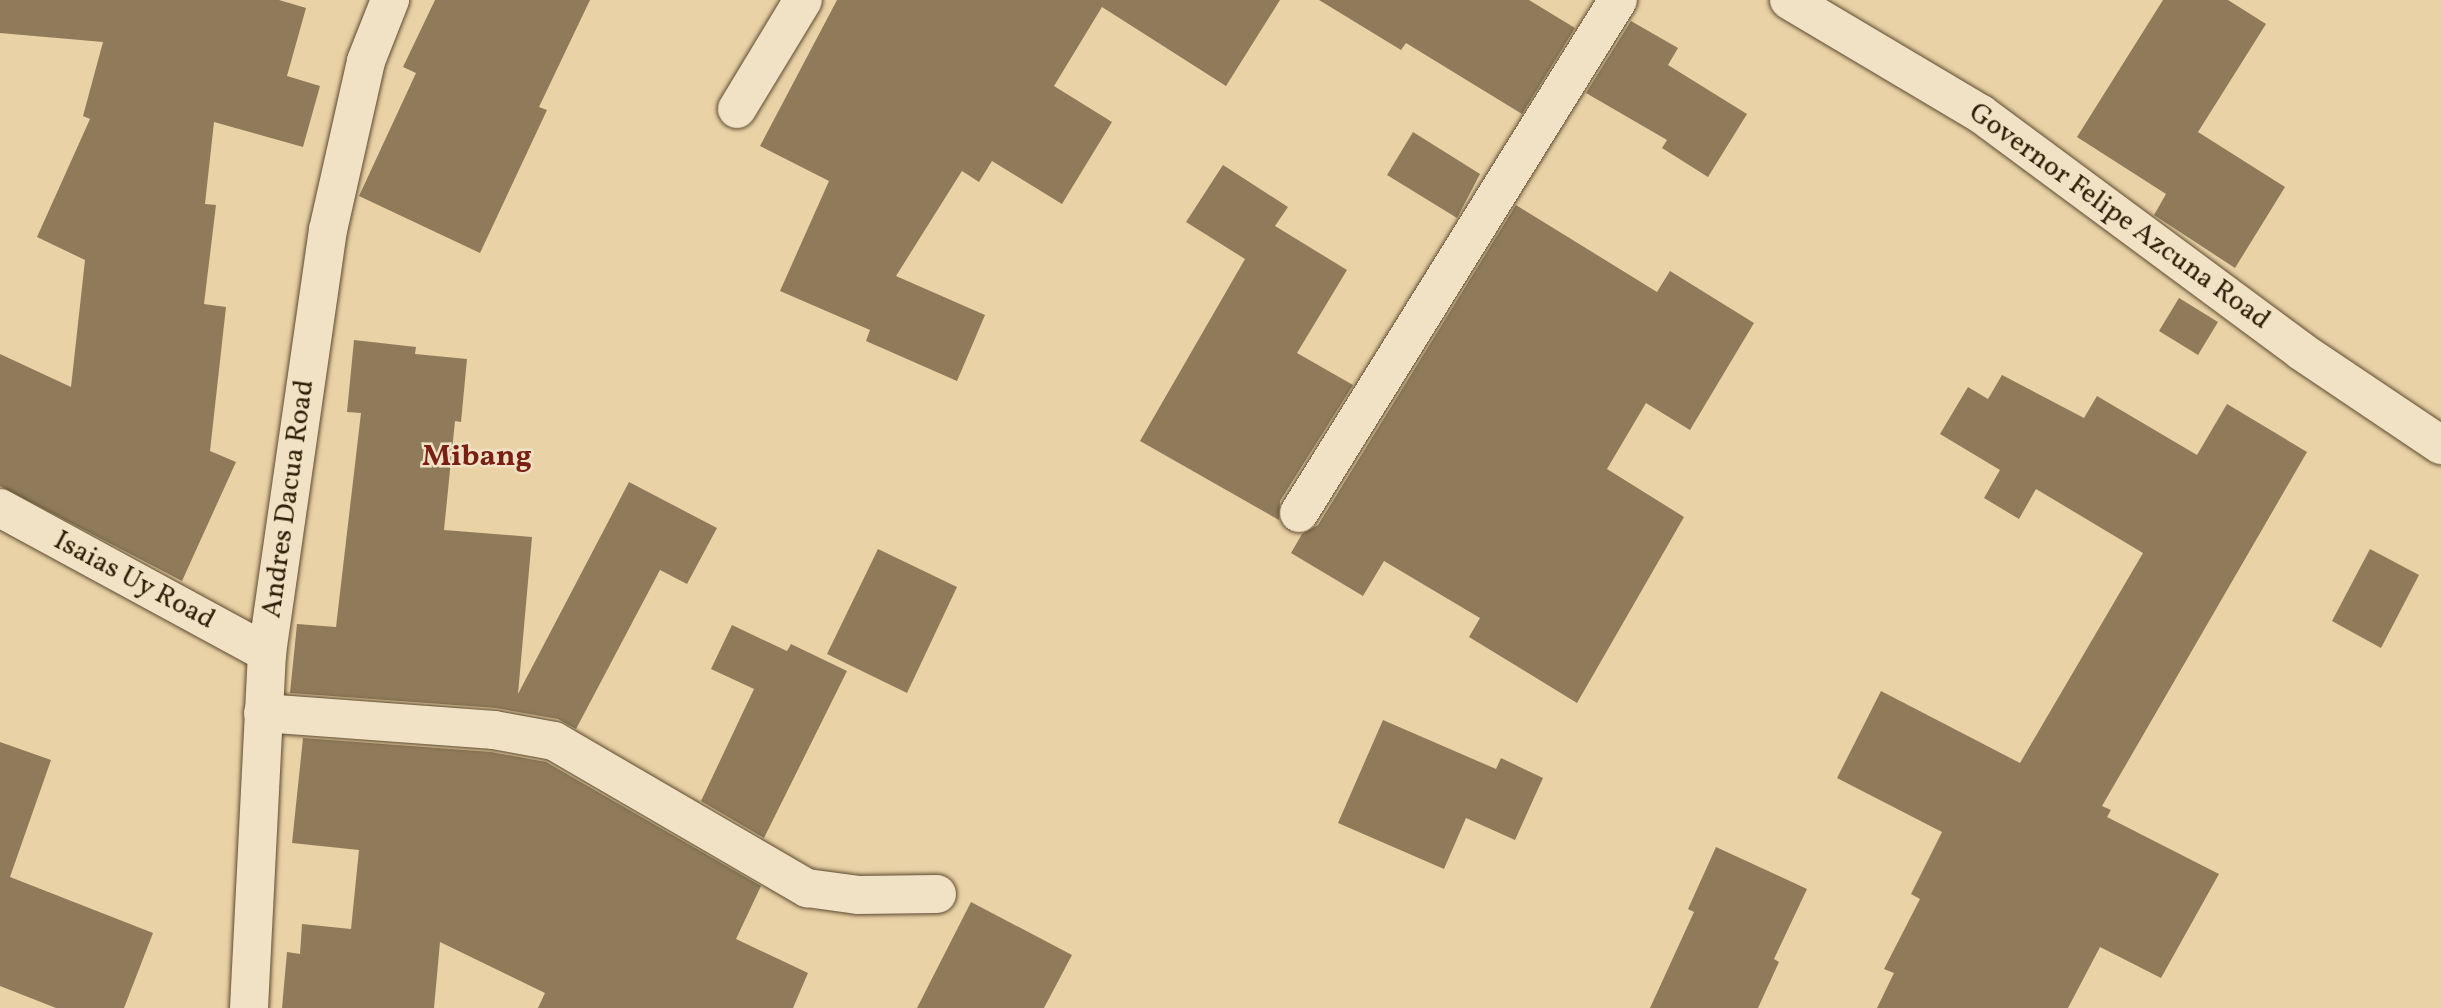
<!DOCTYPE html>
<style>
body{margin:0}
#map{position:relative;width:2441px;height:1008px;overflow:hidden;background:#e9d2a6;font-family:Vollkorn,serif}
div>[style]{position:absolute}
.building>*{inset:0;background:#8f7b5a}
.roads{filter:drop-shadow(0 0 2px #5d4a2f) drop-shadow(0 0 2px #5d4a2f)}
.minor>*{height:38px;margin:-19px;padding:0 19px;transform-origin:19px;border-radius:19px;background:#f1e2c5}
.tertiary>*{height:38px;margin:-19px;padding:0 19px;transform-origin:19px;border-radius:19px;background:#f1e2c5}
span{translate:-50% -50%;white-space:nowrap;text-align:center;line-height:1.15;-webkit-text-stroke:5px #f1e2c5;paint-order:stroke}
.street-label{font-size:28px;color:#2e1d07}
.neighbourhood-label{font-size:30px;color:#7a1f14;font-weight:700}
</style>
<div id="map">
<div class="building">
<div style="clip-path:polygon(0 0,279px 0,306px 8px,287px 76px,320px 86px,303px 147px,214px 122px,205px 204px,216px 205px,204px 304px,226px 307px,210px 451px,236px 462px,182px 581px,0 486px,0 354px,71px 387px,85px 260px,37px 237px,90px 119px,83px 116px,103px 42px,0 33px)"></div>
<div style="clip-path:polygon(435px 0,590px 0,539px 107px,547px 110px,480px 253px,359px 196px,416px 73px,403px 67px)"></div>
<div style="clip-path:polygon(837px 0,1280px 0,1226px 86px,1102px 7px,1054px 86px,1112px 122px,1062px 204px,992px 161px,979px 182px,962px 171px,896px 276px,985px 315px,957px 381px,866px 341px,870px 330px,780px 291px,829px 181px,760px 146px)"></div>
<div style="clip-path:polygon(1319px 0,1529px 0,1575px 28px,1522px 114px,1406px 43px,1401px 50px)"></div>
<div style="clip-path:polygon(2163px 0,2228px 0,2266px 24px,2198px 132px,2285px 187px,2235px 268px,2154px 215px,2166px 194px,2077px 137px)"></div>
<div style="clip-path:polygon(1631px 21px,1678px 48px,1668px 65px,1747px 114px,1708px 177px,1662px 148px,1667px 140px,1586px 93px)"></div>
<div style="clip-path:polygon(1413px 132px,1480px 174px,1457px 218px,1387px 175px)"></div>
<div style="clip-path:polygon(1223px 165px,1288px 207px,1275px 226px,1347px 270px,1297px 353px,1353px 385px,1280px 501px,1279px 520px,1140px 441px,1245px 259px,1186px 222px)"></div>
<div style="clip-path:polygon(1516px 205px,1657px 292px,1670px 271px,1754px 323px,1690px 430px,1646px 403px,1607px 469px,1684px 517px,1577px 703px,1469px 637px,1480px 618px,1384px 561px,1363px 596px,1291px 553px,1302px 534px,1318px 525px)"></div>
<div style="clip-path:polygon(2179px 298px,2218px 322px,2198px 355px,2159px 331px)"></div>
<div style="clip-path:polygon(354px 340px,416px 347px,415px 354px,467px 359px,461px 422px,455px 421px,444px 530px,532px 537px,518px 694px,629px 482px,717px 528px,687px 584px,660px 570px,576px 729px,558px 719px,496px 708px,290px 693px,297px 624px,336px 627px,361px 413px,347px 412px)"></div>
<div style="clip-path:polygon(2002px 375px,2084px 418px,2097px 396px,2197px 455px,2227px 404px,2307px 452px,2102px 806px,2111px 810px,2107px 817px,2219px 874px,2161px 978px,2100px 947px,2068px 1008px,1877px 1008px,1894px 973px,1884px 969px,1920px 899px,1911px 894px,1942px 832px,1837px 778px,1881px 691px,2020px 763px,2143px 553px,2036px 489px,2019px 519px,1984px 498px,2000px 470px,1940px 434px,1968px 387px,1988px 399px)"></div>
<div style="clip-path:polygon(878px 549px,957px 587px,907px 693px,827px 654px)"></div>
<div style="clip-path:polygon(2370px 549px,2419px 575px,2381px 648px,2332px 621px)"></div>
<div style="clip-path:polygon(732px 625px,787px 651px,791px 644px,847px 671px,764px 838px,701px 801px,754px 689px,711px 669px)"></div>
<div style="clip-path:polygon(1383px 720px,1496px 769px,1501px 758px,1543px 778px,1515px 840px,1466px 818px,1444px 869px,1338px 823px)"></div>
<div style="clip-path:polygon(303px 738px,491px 752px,546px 762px,761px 886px,736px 939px,808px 973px,793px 1008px,538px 1008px,545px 993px,440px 942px,434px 1008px,282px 1008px,287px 952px,300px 954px,302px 924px,351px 929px,359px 850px,292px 843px)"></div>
<div style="clip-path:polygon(0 742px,51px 760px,10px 877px,153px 933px,124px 1008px,56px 1008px,0 986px)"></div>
<div style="clip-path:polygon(1716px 847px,1807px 889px,1774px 959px,1779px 962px,1758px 1008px,1650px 1008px,1694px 912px,1688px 909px)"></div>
<div style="clip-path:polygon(971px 902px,1072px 955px,1044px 1008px,917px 1008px)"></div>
</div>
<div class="roads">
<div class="minor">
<div style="left:737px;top:109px;width:127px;rotate:-58.8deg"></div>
<div style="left:0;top:508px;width:304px;rotate:28.5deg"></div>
<div style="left:1299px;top:513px;width:604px;rotate:-58.13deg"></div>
<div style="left:263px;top:713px;width:232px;rotate:4.2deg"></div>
<div style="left:494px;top:730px;width:61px;rotate:10.4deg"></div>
<div style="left:554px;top:741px;width:293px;rotate:30.2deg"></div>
<div style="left:807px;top:888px;width:51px;rotate:7.8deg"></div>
<div style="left:858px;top:895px;width:79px;rotate:-0.7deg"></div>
<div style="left:249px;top:1008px;width:355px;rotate:-87.1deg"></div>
<div style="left:267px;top:653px;width:427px;rotate:-81.8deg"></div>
<div style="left:328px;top:230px;width:173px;rotate:-77.3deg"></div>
<div style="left:366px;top:61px;width:66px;rotate:-68.5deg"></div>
</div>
<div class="tertiary">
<div style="left:1789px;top:0;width:223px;rotate:30.7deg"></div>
<div style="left:1981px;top:114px;width:398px;rotate:36.5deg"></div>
<div style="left:2301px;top:351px;width:169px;rotate:33.9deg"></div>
</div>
</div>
<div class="street-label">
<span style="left:2119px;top:217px;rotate:36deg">Governor Felipe Azcuna Road</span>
<span style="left:289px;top:499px;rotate:-82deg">Andres Dacua Road</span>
<span style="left:134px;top:581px;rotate:28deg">Isaias Uy Road</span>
</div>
<div class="neighbourhood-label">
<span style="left:477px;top:457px">Mibang</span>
</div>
</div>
